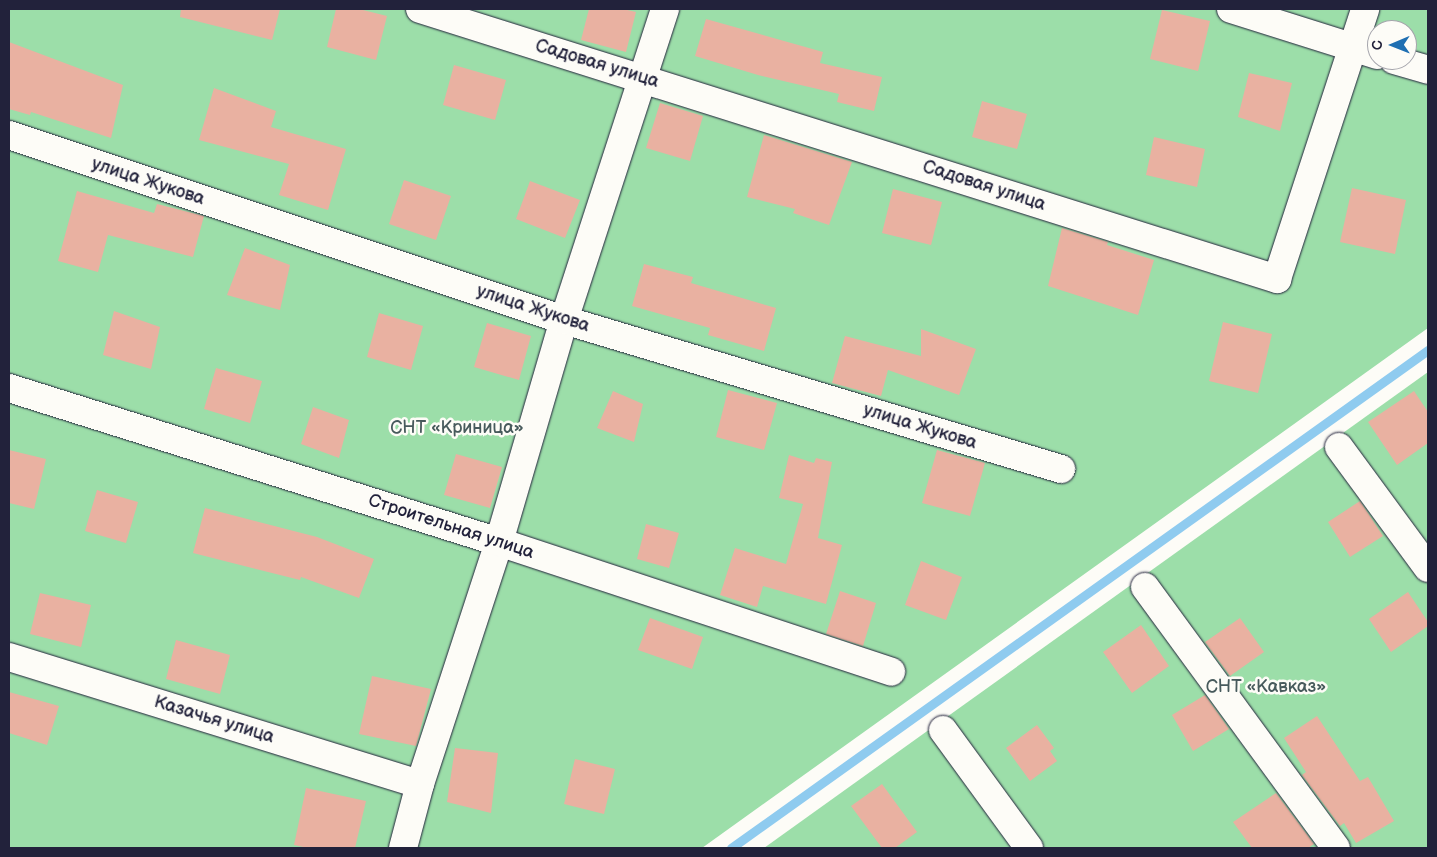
<!DOCTYPE html>
<meta charset="utf-8">
<style>
body{margin:0}
#map{position:relative;width:1437px;height:857px;overflow:hidden;background:#fdfcf7;font-family:"Balsamiq Sans",sans-serif}
div>[style]{position:absolute}
.green>*{inset:0;background:#9cdea9}
.stream>*{height:9px;margin:-4.5px;padding:0 4.5px;transform-origin:4.5px;border-radius:4.5px;background:#8fcbef}
.building>*{inset:0;background:#e9b1a1}
.roads{filter:drop-shadow(0 0 1px #22223b) drop-shadow(0 0 1px #22223b)}
.street>*{height:28px;margin:-14px;padding:0 14px;transform-origin:14px;border-radius:14px;background:#fdfcf7}
span{translate:-50% -50%;white-space:nowrap;text-align:center;line-height:1.15;-webkit-text-stroke:5px #fdfcf7;paint-order:stroke}
.street-label{font-size:18px;color:#22223b}
.park-label{font-size:18px;color:#475a5c}
.frame{position:absolute;inset:0;border:10px solid #22223b;pointer-events:none}
.north{position:absolute;left:1367px;top:20px;width:50px;height:50px;box-sizing:border-box;background:#fdfcf7;border:1px solid #a5a5ac;border-radius:50%;rotate:269deg;font-size:14px;font-weight:700;line-height:20px;text-align:center;color:#22223b}
.north::after{content:'';display:block;margin:auto;width:18px;height:22px;background:#1f6fb2;clip-path:polygon(50% 0,100% 100%,50% 72%,0 100%)}
</style>
<div id="map">
<div class="green">
<div style="clip-path:polygon(evenodd,9px 9px,1428px 9px,1428px 328px,702px 848px,9px 848px,9px 9px,1377px 30px,1407px 30px,1407px 60px,1377px 60px,1377px 30px)"></div>
<div style="clip-path:polygon(1428px 372px,1428px 848px,764px 848px)"></div>
</div>
<div class="stream">
<div style="left:731px;top:848px;width:857px;rotate:-35.55deg"></div>
</div>
<div class="building">
<div style="clip-path:polygon(181px 9px,280px 9px,272px 40px,180px 17px)"></div>
<div style="clip-path:polygon(336px 9px,359px 9px,387px 16px,376px 60px,327px 47px)"></div>
<div style="clip-path:polygon(589px 9px,623px 9px,636px 12px,626px 52px,581px 40px)"></div>
<div style="clip-path:polygon(1162px 10px,1210px 21px,1198px 71px,1150px 59px)"></div>
<div style="clip-path:polygon(706px 19px,823px 52px,820px 63px,882px 77px,874px 111px,837px 102px,839px 94px,758px 75px,695px 56px)"></div>
<div style="clip-path:polygon(9px 42px,123px 85px,111px 138px,31px 112px,30px 115px,9px 109px)"></div>
<div style="clip-path:polygon(454px 65px,506px 80px,495px 120px,443px 105px)"></div>
<div style="clip-path:polygon(1249px 73px,1292px 83px,1280px 131px,1238px 117px)"></div>
<div style="clip-path:polygon(214px 88px,276px 111px,271px 127px,346px 149px,328px 210px,279px 195px,289px 164px,199px 140px)"></div>
<div style="clip-path:polygon(982px 101px,1027px 114px,1017px 149px,972px 137px)"></div>
<div style="clip-path:polygon(660px 103px,703px 116px,690px 161px,646px 148px)"></div>
<div style="clip-path:polygon(764px 135px,852px 162px,829px 225px,793px 213px,795px 209px,747px 197px)"></div>
<div style="clip-path:polygon(1154px 137px,1205px 149px,1197px 187px,1146px 175px)"></div>
<div style="clip-path:polygon(404px 180px,451px 196px,436px 240px,389px 224px)"></div>
<div style="clip-path:polygon(530px 181px,580px 200px,565px 238px,516px 219px)"></div>
<div style="clip-path:polygon(1352px 188px,1406px 200px,1395px 254px,1340px 242px)"></div>
<div style="clip-path:polygon(893px 189px,942px 202px,931px 245px,882px 233px)"></div>
<div style="clip-path:polygon(77px 191px,154px 213px,157px 204px,204px 216px,193px 257px,108px 235px,98px 272px,58px 261px)"></div>
<div style="clip-path:polygon(1062px 228px,1108px 242px,1107px 245px,1154px 260px,1138px 315px,1048px 286px)"></div>
<div style="clip-path:polygon(245px 248px,290px 265px,280px 310px,227px 295px)"></div>
<div style="clip-path:polygon(644px 264px,693px 277px,691px 283px,776px 308px,764px 351px,708px 335px,710px 328px,632px 306px)"></div>
<div style="clip-path:polygon(114px 311px,160px 327px,151px 369px,103px 355px)"></div>
<div style="clip-path:polygon(379px 313px,423px 326px,411px 370px,367px 357px)"></div>
<div style="clip-path:polygon(1223px 322px,1272px 334px,1258px 393px,1209px 381px)"></div>
<div style="clip-path:polygon(487px 323px,531px 336px,519px 380px,474px 367px)"></div>
<div style="clip-path:polygon(921px 329px,976px 349px,959px 395px,888px 370px,881px 396px,832px 383px,845px 336px,921px 356px)"></div>
<div style="clip-path:polygon(216px 368px,262px 381px,250px 423px,204px 409px)"></div>
<div style="clip-path:polygon(728px 390px,777px 403px,764px 450px,716px 437px)"></div>
<div style="clip-path:polygon(613px 391px,643px 404px,634px 442px,597px 428px)"></div>
<div style="clip-path:polygon(1414px 391px,1428px 412px,1428px 443px,1397px 465px,1368px 422px)"></div>
<div style="clip-path:polygon(313px 407px,349px 420px,339px 458px,301px 444px)"></div>
<div style="clip-path:polygon(9px 450px,46px 459px,34px 509px,9px 503px)"></div>
<div style="clip-path:polygon(937px 450px,985px 463px,970px 516px,922px 503px)"></div>
<div style="clip-path:polygon(456px 454px,502px 467px,490px 508px,444px 495px)"></div>
<div style="clip-path:polygon(789px 455px,814px 463px,816px 458px,832px 462px,818px 538px,842px 545px,826px 604px,763px 586px,757px 607px,720px 595px,735px 548px,786px 564px,803px 504px,779px 498px)"></div>
<div style="clip-path:polygon(97px 490px,138px 502px,126px 543px,85px 531px)"></div>
<div style="clip-path:polygon(1360px 501px,1383px 536px,1350px 557px,1328px 522px)"></div>
<div style="clip-path:polygon(205px 508px,317px 537px,374px 559px,359px 598px,301px 577px,300px 580px,193px 553px)"></div>
<div style="clip-path:polygon(646px 524px,679px 533px,669px 568px,637px 559px)"></div>
<div style="clip-path:polygon(921px 561px,962px 577px,946px 620px,905px 605px)"></div>
<div style="clip-path:polygon(840px 591px,876px 603px,863px 646px,826px 634px)"></div>
<div style="clip-path:polygon(1408px 592px,1428px 622px,1428px 626px,1391px 652px,1369px 619px)"></div>
<div style="clip-path:polygon(40px 593px,91px 605px,81px 647px,30px 634px)"></div>
<div style="clip-path:polygon(650px 618px,703px 637px,692px 669px,638px 650px)"></div>
<div style="clip-path:polygon(1240px 618px,1264px 652px,1230px 676px,1205px 642px)"></div>
<div style="clip-path:polygon(1141px 625px,1169px 666px,1132px 693px,1103px 652px)"></div>
<div style="clip-path:polygon(176px 640px,230px 655px,220px 694px,166px 679px)"></div>
<div style="clip-path:polygon(372px 676px,431px 689px,416px 746px,359px 734px)"></div>
<div style="clip-path:polygon(9px 692px,59px 706px,47px 745px,9px 733px)"></div>
<div style="clip-path:polygon(1205px 695px,1229px 729px,1193px 751px,1172px 715px)"></div>
<div style="clip-path:polygon(1317px 716px,1360px 781px,1368px 777px,1394px 821px,1356px 843px,1344px 823px,1340px 826px,1302px 775px,1306px 772px,1284px 738px)"></div>
<div style="clip-path:polygon(1037px 725px,1054px 748px,1050px 751px,1057px 761px,1030px 781px,1006px 748px)"></div>
<div style="clip-path:polygon(455px 748px,498px 753px,491px 813px,447px 802px)"></div>
<div style="clip-path:polygon(575px 759px,615px 769px,604px 814px,564px 804px)"></div>
<div style="clip-path:polygon(882px 784px,917px 832px,895px 848px,882px 848px,851px 806px)"></div>
<div style="clip-path:polygon(306px 788px,366px 801px,355px 848px,308px 848px,294px 845px)"></div>
<div style="clip-path:polygon(1276px 793px,1314px 844px,1308px 848px,1252px 848px,1233px 822px)"></div>
</div>
<div class="roads">
<div class="street">
<div style="left:420px;top:9px;width:899px;rotate:17.49deg"></div>
<div style="left:1277px;top:279px;width:284px;rotate:-71.9deg"></div>
<div style="left:1231px;top:9px;width:153px;rotate:17.5deg"></div>
<div style="left:1394px;top:60px;width:35px;rotate:16deg"></div>
<div style="left:9px;top:135px;width:585px;rotate:18.43deg"></div>
<div style="left:564px;top:320px;width:519px;rotate:16.69deg"></div>
<div style="left:9px;top:388px;width:514px;rotate:17.45deg"></div>
<div style="left:499px;top:542px;width:413px;rotate:18.3deg"></div>
<div style="left:1339px;top:447px;width:150px;rotate:53.7deg"></div>
<div style="left:1145px;top:587px;width:323px;rotate:53.8deg"></div>
<div style="left:9px;top:657px;width:430px;rotate:17.2deg"></div>
<div style="left:943px;top:730px;width:146px;rotate:53.9deg"></div>
<div style="left:403px;top:848px;width:66px;rotate:-75.1deg"></div>
<div style="left:420px;top:784px;width:255px;rotate:-71.9deg"></div>
<div style="left:499px;top:542px;width:231px;rotate:-73.7deg"></div>
<div style="left:564px;top:320px;width:327px;rotate:-72deg"></div>
</div>
</div>
<div class="street-label">
<span style="left:597px;top:64px;rotate:17deg">Садовая улица</span>
<span style="left:148px;top:182px;rotate:18deg">улица Жукова</span>
<span style="left:984px;top:186px;rotate:18deg">Садовая улица</span>
<span style="left:533px;top:309px;rotate:18deg">улица Жукова</span>
<span style="left:920px;top:427px;rotate:17deg">улица Жукова</span>
<span style="left:451px;top:527px;rotate:18deg">Строительная улица</span>
<span style="left:214px;top:720px;rotate:17deg">Казачья улица</span>
</div>
<div class="park-label">
<span style="left:457px;top:428px">СНТ «Криница»</span>
<span style="left:1266px;top:687px">СНТ «Кавказ»</span>
</div>
<div class="frame"></div>
<div class="north">С</div>
</div>
